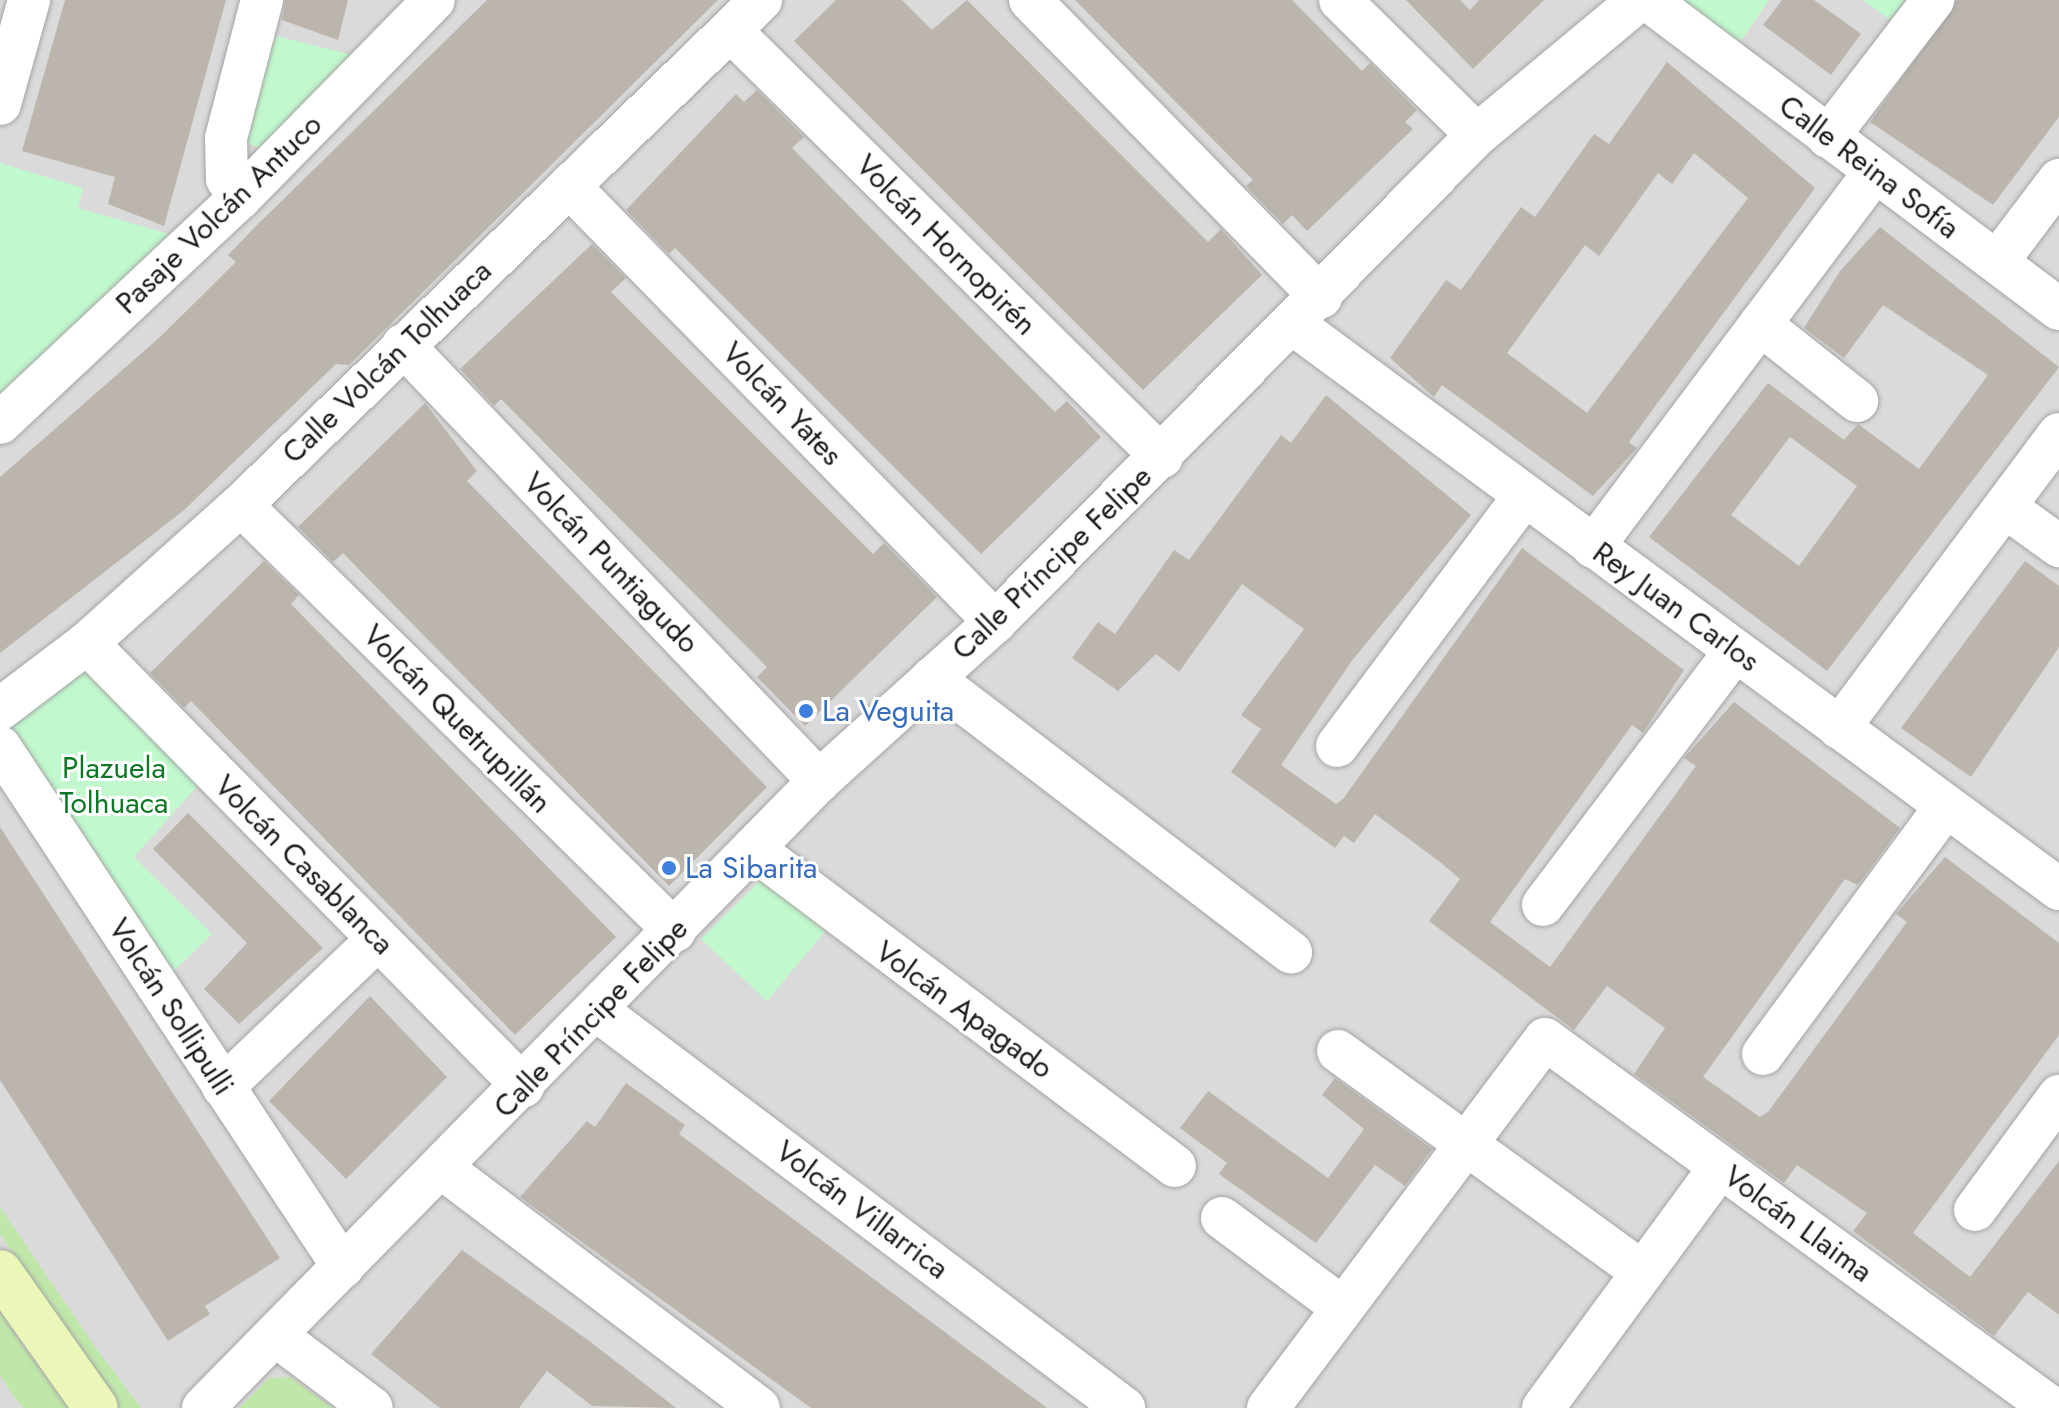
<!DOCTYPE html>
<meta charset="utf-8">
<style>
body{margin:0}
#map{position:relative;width:2059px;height:1408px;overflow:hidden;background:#eeece3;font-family:Jost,sans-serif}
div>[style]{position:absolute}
.residential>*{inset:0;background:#dbdada}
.grass>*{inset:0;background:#c0e7aa}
.park>*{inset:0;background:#c1f8cd}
.building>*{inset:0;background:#bbb5ad}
.roads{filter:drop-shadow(0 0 2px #a4a4a4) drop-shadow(0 0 2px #a4a4a4)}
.minor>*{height:42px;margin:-21px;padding:0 21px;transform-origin:21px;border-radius:21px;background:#fff}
.secondary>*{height:44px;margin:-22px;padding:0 22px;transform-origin:22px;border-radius:22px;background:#ebf7b8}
.dots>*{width:22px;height:22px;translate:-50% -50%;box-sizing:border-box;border:4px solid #fff;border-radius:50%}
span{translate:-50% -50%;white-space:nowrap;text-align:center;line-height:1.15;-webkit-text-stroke:6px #fff;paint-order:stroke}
.street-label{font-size:30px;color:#1d1d1d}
.shop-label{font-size:30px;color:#366cbe}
.left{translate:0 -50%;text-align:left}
.park-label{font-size:30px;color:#0e7826}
</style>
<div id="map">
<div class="residential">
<div style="clip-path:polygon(0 0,2059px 0,2059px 1408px,0 1408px)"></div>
</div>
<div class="grass">
<div style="clip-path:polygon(0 1207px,96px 1348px,141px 1408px,120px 1408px,86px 1361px,0 1234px)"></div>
<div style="clip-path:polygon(0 1311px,22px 1344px,69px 1408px,23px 1408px,10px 1391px,0 1375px)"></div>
<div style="clip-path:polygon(290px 1377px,333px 1408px,239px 1408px,269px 1378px)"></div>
</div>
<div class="park">
<div style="clip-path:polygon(1683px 0,1769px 0,1738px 45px)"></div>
<div style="clip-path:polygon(1863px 0,1905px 0,1890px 20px)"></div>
<div style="clip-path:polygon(264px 33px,356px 56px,260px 149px,239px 138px)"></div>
<div style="clip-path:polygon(0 163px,83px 188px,78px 208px,180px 237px,0 404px)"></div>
<div style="clip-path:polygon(84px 672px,105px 684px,200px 783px,134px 857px,212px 934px,169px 976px,9px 728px)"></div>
<div style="clip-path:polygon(765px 876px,827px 929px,767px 1001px,701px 939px)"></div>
</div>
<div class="building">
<div style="clip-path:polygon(65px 0,226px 0,164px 226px,108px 204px,115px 177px,22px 151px)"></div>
<div style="clip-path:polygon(285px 0,348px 0,338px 40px,282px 20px)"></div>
<div style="clip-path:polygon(487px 0,718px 0,349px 365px,336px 364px,183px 511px,0 653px,0 477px,159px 338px,236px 262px,228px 255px,256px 226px)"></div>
<div style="clip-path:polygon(836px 0,902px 0,932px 30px,967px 0,1208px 242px,1221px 229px,1262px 275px,1143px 390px,794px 41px)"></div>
<div style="clip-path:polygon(1075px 0,1292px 0,1362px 71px,1370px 63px,1417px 110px,1405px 122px,1413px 129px,1307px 231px,1292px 215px,1283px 224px,1246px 186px,1253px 180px)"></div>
<div style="clip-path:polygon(1406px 0,1460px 0,1470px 10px,1479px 0,1544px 0,1473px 69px)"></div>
<div style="clip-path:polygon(1782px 0,1814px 0,1861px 34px,1831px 75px,1763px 25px)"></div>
<div style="clip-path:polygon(1957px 0,2059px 0,2059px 117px,1993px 205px,1870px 122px)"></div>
<div style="clip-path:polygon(evenodd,1667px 62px,1815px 188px,1629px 442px,1637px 448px,1593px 496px,1442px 385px,1434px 397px,1390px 358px,1446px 280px,1461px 290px,1521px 207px,1535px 217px,1594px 134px,1609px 144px,1667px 62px,1694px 153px,1748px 198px,1587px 413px,1507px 353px,1585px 245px,1599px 256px,1658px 173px,1672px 184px,1694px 153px)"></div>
<div style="clip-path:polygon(757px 90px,804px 137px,792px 148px,863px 220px,1055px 412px,1067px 401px,1101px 437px,981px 554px,675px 248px,669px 254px,626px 210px,736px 94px,744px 102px)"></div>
<div style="clip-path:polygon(evenodd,1880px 227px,2059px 367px,1827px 671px,1649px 537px,1768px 383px,1844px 440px,1858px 424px,1919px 469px,1988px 375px,1883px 305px,1844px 358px,1804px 328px,1840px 271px,1880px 227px,1790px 437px,1857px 486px,1799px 566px,1731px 515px,1790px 437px)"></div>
<div style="clip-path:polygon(592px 244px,626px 278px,611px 292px,873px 554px,884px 543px,937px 597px,805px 726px,757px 677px,767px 667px,501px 399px,494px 406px,460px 369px)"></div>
<div style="clip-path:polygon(1326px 395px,1471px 515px,1351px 662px,1281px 765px,1336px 804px,1343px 799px,1522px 548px,1684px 670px,1643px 733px,1632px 725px,1490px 922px,1550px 967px,1696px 766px,1684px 758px,1734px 702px,1900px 828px,1858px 885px,1845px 879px,1703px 1077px,1760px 1117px,1768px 1112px,1907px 922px,1896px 914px,1945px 857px,2059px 943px,2059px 1035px,1913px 1233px,1970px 1277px,2059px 1161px,2059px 1315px,2028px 1292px,1994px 1336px,1853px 1231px,1867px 1213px,1797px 1165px,1784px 1183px,1634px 1074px,1665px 1028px,1607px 986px,1574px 1030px,1429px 921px,1460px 879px,1440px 862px,1375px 814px,1354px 843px,1344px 836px,1335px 848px,1231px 772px,1261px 729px,1241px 715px,1304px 629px,1242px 584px,1179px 672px,1156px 654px,1118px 691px,1072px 658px,1098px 622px,1115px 634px,1174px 550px,1189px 560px,1281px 435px,1291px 443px)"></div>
<div style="clip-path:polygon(425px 403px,477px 471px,467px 481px,767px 787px,669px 886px,343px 553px,333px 562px,298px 527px)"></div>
<div style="clip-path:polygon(264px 561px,299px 595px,291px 604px,616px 937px,515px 1035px,191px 701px,184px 708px,150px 673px)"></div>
<div style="clip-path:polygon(2025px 561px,2059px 586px,2059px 647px,1971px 777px,1901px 728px)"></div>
<div style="clip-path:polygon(188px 813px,323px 948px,239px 1024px,204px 989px,247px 943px,153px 849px)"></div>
<div style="clip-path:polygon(0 827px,280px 1258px,205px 1306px,210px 1314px,168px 1341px,0 1080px)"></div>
<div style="clip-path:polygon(370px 996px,447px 1077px,346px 1179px,269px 1101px)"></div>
<div style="clip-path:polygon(1335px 1078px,1432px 1149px,1405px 1186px,1375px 1165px,1316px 1243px,1219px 1174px,1227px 1163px,1180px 1128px,1208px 1091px,1328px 1178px,1364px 1129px,1322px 1095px)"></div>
<div style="clip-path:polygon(626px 1083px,685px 1125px,679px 1134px,1047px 1408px,811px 1408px,520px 1197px,587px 1121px,595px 1127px)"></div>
<div style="clip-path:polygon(462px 1250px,592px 1343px,676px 1408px,592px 1406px,547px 1371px,519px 1408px,440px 1408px,371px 1354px)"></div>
</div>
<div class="roads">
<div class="minor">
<div style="left:1030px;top:0;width:416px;rotate:45.6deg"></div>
<div style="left:1340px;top:0;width:192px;rotate:44.6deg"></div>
<div style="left:1648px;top:0;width:514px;rotate:36.94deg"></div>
<div style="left:731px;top:31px;width:606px;rotate:44.67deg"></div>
<div style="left:0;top:104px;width:108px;rotate:-74.4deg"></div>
<div style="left:1828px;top:137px;width:173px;rotate:-52.5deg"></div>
<div style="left:569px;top:186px;width:610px;rotate:45.66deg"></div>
<div style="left:240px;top:198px;width:23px;rotate:-124deg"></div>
<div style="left:227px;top:179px;width:41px;rotate:-91.4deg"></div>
<div style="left:226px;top:138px;width:143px;rotate:-75.4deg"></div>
<div style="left:1997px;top:262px;width:103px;rotate:-52.9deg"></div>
<div style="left:1293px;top:324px;width:952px;rotate:36.41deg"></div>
<div style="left:1760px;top:324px;width:124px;rotate:38.4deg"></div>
<div style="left:403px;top:345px;width:603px;rotate:46.34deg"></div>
<div style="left:0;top:423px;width:329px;rotate:-43.2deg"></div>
<div style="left:240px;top:198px;width:277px;rotate:-45.6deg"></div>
<div style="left:241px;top:505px;width:608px;rotate:44.47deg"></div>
<div style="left:2005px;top:507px;width:67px;rotate:35.8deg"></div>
<div style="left:1593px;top:547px;width:469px;rotate:-53.1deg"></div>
<div style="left:87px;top:643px;width:622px;rotate:45.46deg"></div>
<div style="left:932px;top:678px;width:452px;rotate:37.4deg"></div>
<div style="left:0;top:709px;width:109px;rotate:-37.2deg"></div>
<div style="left:87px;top:643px;width:207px;rotate:-41.9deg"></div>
<div style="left:241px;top:505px;width:725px;rotate:-44.16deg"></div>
<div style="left:1839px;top:728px;width:367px;rotate:-53.2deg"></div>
<div style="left:1337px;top:746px;width:312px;rotate:-53.2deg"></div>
<div style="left:0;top:747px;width:623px;rotate:56.59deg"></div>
<div style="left:756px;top:851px;width:524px;rotate:36.94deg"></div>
<div style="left:1543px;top:905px;width:318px;rotate:-52.9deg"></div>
<div style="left:599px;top:1012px;width:658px;rotate:37.03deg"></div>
<div style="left:1338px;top:1051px;width:376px;rotate:36deg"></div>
<div style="left:1763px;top:1054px;width:308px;rotate:-53.6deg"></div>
<div style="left:223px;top:1087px;width:213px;rotate:-43.7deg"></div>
<div style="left:443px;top:1169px;width:396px;rotate:37.1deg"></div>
<div style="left:1975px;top:1210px;width:142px;rotate:-53.6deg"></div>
<div style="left:1222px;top:1218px;width:149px;rotate:36.6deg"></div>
<div style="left:275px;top:1335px;width:121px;rotate:37deg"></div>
<div style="left:203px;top:1408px;width:879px;rotate:-45.51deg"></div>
<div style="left:819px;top:781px;width:237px;rotate:-42.1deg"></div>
<div style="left:995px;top:622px;width:685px;rotate:-45.3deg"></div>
<div style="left:1477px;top:135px;width:211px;rotate:-39.8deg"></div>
<div style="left:1268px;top:1408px;width:461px;rotate:-53.1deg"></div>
<div style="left:1545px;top:1039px;width:627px;rotate:36.05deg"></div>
<div style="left:1543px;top:1408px;width:299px;rotate:-53.7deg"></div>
</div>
<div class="secondary">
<div style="left:0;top:1272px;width:166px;rotate:54.8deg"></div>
</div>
</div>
<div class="dots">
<div style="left:806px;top:711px;background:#3f7fe0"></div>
<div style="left:669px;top:868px;background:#3f7fe0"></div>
</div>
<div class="street-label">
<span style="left:1869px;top:167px;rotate:37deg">Calle Reina Sofía</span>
<span style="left:219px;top:214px;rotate:-44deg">Pasaje Volcán Antuco</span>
<span style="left:946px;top:245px;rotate:45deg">Volcán Hornopirén</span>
<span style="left:387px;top:362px;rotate:-44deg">Calle Volcán Tolhuaca</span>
<span style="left:782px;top:404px;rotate:46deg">Volcán Yates</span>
<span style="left:611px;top:563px;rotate:46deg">Volcán Puntiagudo</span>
<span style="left:1052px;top:563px;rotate:-44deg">Calle Príncipe Felipe</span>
<span style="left:1676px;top:607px;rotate:36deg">Rey Juan Carlos</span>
<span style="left:457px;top:719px;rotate:45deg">Volcán Quetrupillán</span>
<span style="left:304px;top:865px;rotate:45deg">Volcán Casablanca</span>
<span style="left:171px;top:1007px;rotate:57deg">Volcán Sollipulli</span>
<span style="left:964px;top:1010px;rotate:36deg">Volcán Apagado</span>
<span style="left:591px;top:1018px;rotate:-46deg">Calle Príncipe Felipe</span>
<span style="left:862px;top:1210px;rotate:37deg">Volcán Villarrica</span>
<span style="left:1798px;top:1224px;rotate:36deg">Volcán Llaima</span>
</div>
<div class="shop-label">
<span class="left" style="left:822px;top:711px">La Veguita</span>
<span class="left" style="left:685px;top:868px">La Sibarita</span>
</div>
<div class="park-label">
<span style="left:114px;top:785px">Plazuela<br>Tolhuaca</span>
</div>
</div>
